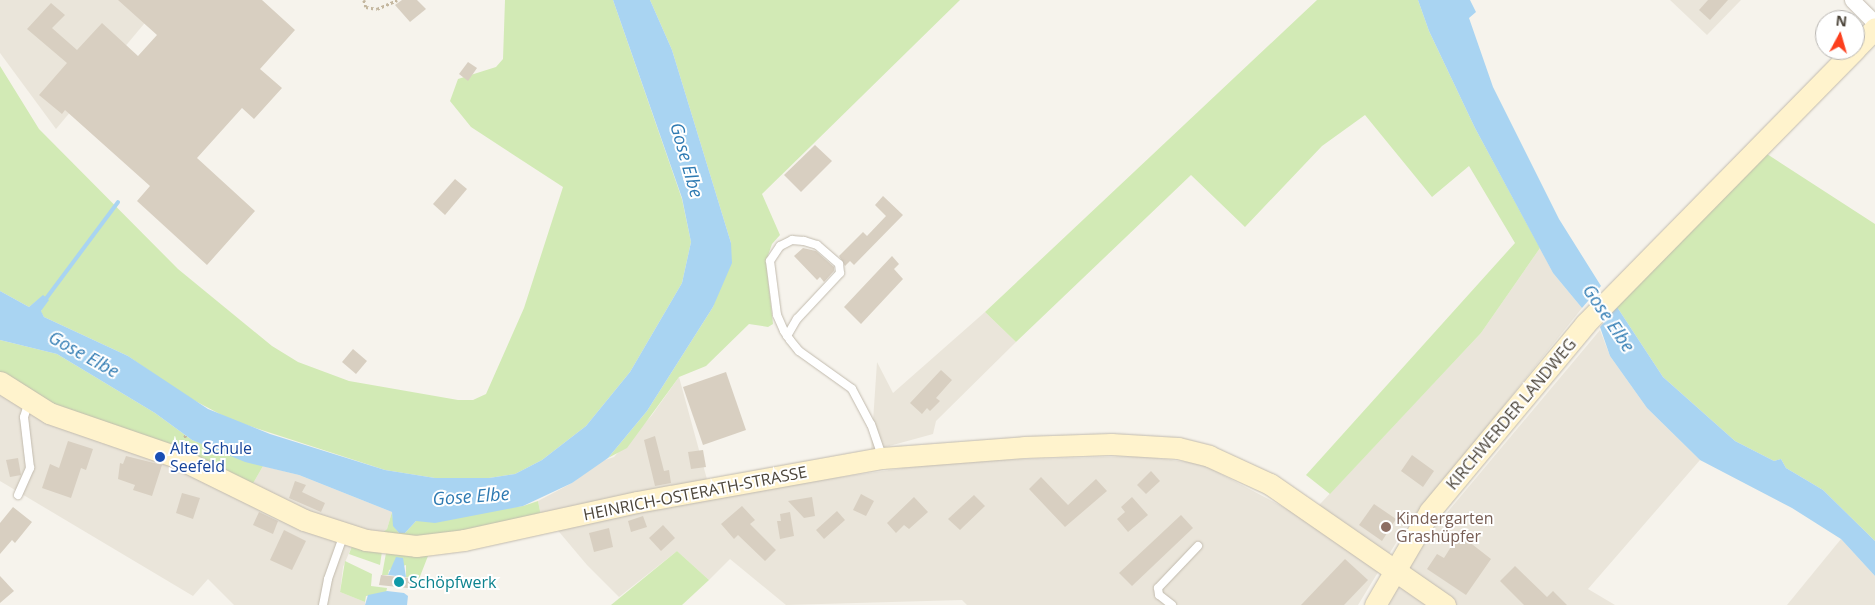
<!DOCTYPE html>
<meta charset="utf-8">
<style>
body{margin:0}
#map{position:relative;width:1875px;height:605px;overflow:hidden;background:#f6f3ec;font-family:"Open Sans",sans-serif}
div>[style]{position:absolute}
.residential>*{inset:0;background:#eae5da}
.green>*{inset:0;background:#d2eab5}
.water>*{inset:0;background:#a9d4f2}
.stream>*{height:4px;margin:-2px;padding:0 2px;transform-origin:2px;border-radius:2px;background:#a9d4f2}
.building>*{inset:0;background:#d8cfc1}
.path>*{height:2.5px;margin-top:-1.25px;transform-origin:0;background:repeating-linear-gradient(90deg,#c4b79f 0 2.5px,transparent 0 5px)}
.roads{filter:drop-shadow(0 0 1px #c2bbae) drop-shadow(0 0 1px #c2bbae)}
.lane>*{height:8px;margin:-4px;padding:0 4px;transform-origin:4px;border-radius:4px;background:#fff}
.street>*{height:15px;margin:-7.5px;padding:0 7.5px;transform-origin:7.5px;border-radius:7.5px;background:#fff}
.secondary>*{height:21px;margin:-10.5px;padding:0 10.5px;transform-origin:10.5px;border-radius:10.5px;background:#fff3cd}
.dots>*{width:14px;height:14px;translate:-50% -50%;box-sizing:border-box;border:2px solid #fff;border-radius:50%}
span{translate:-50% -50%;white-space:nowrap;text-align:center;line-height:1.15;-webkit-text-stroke:4px #fff;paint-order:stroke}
.street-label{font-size:16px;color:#4b4439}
.transit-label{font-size:16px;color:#164399}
.left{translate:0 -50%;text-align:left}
.education-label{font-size:16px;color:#785e54}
.culture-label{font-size:16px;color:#0d838f}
.water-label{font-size:18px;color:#2e7ab2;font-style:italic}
.north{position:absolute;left:1815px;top:10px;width:50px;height:50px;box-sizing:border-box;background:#fff;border:1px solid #b7b4b0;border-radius:50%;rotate:6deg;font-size:14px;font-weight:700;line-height:20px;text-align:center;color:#4b4439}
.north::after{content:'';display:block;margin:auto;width:18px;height:22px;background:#fc3f1d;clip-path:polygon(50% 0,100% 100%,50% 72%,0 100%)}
</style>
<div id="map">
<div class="residential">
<div style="clip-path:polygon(0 0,164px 0,56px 129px,0 53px)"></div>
<div style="clip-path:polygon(1670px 0,1741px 0,1707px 35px)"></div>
<div style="clip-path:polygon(1540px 248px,1553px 273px,1582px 308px,1402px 533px,1358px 605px,967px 605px,962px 600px,786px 605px,730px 559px,709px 580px,677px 551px,619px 597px,587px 565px,555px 527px,757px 489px,953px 461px,1140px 456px,1202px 464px,1306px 519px,1481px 333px)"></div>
<div style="clip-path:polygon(985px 312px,1016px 342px,936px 421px,933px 434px,871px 451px,877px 362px,893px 393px)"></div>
<div style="clip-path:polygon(1600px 330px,1610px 356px,1647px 408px,1700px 460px,1588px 589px,1615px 605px,1388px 605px,1430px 533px)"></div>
<div style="clip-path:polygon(679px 377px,708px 483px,541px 516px,538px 501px,572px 483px,599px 462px,614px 457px,652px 415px)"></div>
<div style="clip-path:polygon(0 390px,352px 546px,343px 567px,340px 592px,365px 602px,365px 605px,234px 605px,208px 579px,193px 596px,0 481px)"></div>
<div style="clip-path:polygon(263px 466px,299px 475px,392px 512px,387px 529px,382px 533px,359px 532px,251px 487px)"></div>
<div style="clip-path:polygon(1841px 539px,1875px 576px,1875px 605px,1787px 605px)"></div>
</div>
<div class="green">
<div style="clip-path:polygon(505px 0,613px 0,682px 199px,691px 242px,682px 283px,630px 372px,586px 426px,542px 460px,515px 474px,489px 478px,435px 478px,385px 470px,231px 420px,184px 395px,128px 356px,44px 317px,41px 312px,43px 296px,29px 307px,0 291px,0 66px,39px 129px,178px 269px,272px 346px,298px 362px,349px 381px,458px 400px,473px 400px,486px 394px,524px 308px,563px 187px,471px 127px,450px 101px,458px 79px,496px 67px,503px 59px)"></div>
<div style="clip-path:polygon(650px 0,960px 0,762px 194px,780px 235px,772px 244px,766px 261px,773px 324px,768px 327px,749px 324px,706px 366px,679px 377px,627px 448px,608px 458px,647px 411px,713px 307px,731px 243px,672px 50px)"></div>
<div style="clip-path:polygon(1317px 0,1418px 0,1429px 31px,1475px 128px,1540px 248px,1481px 333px,1330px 494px,1306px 475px,1515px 243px,1469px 166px,1432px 197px,1365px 115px,1322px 146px,1245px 227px,1191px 175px,1016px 342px,985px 312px)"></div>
<div style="clip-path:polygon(1767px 154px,1875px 224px,1875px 541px,1823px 490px,1786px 468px,1781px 459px,1774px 461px,1735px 441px,1663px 377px,1617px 307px)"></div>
<div style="clip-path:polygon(0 340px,57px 354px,155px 413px,192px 440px,263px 466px,251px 487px,84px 421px,0 375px)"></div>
<div style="clip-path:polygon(538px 501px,541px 516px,435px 539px,382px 533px,387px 529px,392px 512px,394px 526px,399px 533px,405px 533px,416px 521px,523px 506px)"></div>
<div style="clip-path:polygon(352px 546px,382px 551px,380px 565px,349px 554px)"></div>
<div style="clip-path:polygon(677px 551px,709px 580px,682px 605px,611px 605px)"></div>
<div style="clip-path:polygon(386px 553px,400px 555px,428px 556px,419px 579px,406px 577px,406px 565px,389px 570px,388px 575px,382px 575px)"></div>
<div style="clip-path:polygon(345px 561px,372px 574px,371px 586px,387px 588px,386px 593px,366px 596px,365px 602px,340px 592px)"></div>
</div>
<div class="water">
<div style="clip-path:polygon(613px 0,650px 0,672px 50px,731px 243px,732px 263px,713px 307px,647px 411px,608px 458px,572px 483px,523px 506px,435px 523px,416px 521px,405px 533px,399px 533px,393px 526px,392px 512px,299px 475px,245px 462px,192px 440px,155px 413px,57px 354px,0 340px,0 291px,29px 307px,43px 295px,49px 300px,41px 311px,44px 317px,128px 356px,208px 409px,270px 434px,385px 470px,435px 478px,489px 478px,515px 474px,542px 460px,586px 426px,630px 372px,682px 283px,691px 242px,682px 198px)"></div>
<div style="clip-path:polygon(1418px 0,1470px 0,1476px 12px,1469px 18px,1493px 87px,1559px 219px,1601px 286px,1582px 308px,1553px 273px,1475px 128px,1429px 31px)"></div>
<div style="clip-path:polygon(1617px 307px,1663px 377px,1735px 441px,1774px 461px,1781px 459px,1786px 468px,1823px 490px,1875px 541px,1875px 576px,1841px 539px,1792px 508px,1700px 460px,1647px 408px,1610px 356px,1600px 327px)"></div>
<div style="clip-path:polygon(396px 557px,403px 558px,406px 577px,388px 575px)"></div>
<div style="clip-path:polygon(387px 591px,404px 593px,408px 596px,407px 605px,365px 605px,368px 595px)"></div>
</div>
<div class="stream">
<div style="left:45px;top:300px;width:122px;rotate:-53.3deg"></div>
</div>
<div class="building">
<div style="clip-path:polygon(118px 0,262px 0,295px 30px,260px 69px,282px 88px,254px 119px,242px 108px,197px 158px,255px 211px,207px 265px,137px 201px,150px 186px,65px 110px,62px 114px,39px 95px,67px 63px,27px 29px,51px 3px,65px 15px,52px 28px,77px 50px,102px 23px,138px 56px,157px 35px)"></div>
<div style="clip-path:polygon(402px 0,417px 0,426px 9px,410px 22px,395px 5px)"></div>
<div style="clip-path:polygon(1708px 0,1728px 0,1710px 20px,1699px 10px)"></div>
<div style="clip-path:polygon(468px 62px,477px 68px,468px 81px,459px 74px)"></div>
<div style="clip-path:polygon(815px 145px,832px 161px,801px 192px,784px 175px)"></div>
<div style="clip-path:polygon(455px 179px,467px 189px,445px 215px,433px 204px)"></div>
<div style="clip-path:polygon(883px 196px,903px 215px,854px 265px,850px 261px,845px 266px,839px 256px,863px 232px,867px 236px,886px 216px,875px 205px)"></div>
<div style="clip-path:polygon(803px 248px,816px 251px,834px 267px,834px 271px,824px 282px,820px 277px,817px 280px,794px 256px)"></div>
<div style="clip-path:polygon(892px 256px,899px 264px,894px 269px,903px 279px,861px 324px,844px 307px)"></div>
<div style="clip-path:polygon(353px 349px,367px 361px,356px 374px,342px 362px)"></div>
<div style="clip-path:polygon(941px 370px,952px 380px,936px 398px,940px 401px,930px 411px,927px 408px,922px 414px,910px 403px)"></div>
<div style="clip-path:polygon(726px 372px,746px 430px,703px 445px,683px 387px)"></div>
<div style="clip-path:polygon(655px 436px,664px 471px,669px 470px,671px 483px,655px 486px,644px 440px)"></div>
<div style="clip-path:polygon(68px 441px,93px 449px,86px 470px,81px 468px,71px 498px,42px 488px,50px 464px,59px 468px)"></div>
<div style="clip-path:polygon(703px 450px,706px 467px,691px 469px,688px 452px)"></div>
<div style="clip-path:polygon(1412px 455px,1434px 471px,1423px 487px,1401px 471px)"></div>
<div style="clip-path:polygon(126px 456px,162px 465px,152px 496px,133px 490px,135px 485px,118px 479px,120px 463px,123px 464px)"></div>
<div style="clip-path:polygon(18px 458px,21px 475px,10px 477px,6px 460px)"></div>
<div style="clip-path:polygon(1151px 471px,1160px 481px,1146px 494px,1137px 485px)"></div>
<div style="clip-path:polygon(1041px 477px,1068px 505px,1096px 479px,1107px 491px,1065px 527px,1029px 489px)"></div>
<div style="clip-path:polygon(295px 481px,306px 485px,302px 492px,325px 503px,321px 512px,289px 498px)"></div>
<div style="clip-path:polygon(182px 493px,200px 498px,193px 519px,176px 513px)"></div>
<div style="clip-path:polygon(861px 494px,874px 501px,866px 516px,853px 510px)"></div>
<div style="clip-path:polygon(974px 495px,985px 506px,960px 530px,948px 519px)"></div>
<div style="clip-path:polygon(812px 497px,815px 516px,804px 518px,788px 501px)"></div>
<div style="clip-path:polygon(914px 497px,928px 512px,909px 529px,904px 525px,896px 533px,887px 523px)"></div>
<div style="clip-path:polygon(1132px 497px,1148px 515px,1128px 532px,1117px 519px,1125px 512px,1121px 507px)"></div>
<div style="clip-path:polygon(1374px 504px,1396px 519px,1382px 541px,1359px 525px)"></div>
<div style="clip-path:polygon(742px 506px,755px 520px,750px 524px,776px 550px,765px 561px,738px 535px,734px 539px,721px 524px)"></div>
<div style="clip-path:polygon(13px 507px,32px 522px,15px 543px,12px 540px,0 554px,0 523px)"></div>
<div style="clip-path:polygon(837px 511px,845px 520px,824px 539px,816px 530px)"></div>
<div style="clip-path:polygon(259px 512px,278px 521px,273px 534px,253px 525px)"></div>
<div style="clip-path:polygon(790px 512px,794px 536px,780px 539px,777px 521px,781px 521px,780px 514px)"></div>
<div style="clip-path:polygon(1181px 515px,1193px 528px,1132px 586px,1119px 573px)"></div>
<div style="clip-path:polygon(643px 516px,647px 527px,631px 532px,628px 521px)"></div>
<div style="clip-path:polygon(663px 525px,675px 538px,661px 551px,649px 538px)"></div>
<div style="clip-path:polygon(609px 528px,613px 547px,594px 552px,589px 533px)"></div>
<div style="clip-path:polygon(284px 530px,306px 541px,292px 570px,270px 560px)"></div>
<div style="clip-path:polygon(1459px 534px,1491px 559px,1466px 595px,1427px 569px,1437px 554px,1444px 558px)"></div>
<div style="clip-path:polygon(1345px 559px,1368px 580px,1344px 605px,1301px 605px)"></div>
<div style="clip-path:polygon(1515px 566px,1547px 597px,1553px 591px,1567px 605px,1524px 605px,1500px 581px)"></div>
<div style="clip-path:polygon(381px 575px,419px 579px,417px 589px,379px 585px)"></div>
<div style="clip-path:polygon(0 576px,14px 591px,0 603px)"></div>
</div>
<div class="path">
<div style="left:364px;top:0;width:7px;rotate:74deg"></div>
<div style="left:366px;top:7px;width:11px;rotate:10deg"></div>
<div style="left:377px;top:9px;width:22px;rotate:-24deg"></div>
<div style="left:182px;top:442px;width:9px;rotate:-63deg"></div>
</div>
<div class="roads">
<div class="lane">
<div style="left:787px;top:336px;width:20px;rotate:-60deg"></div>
<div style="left:797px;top:319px;width:63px;rotate:-46.9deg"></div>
<div style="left:840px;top:273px;width:9px;rotate:-96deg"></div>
<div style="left:839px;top:264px;width:29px;rotate:-139deg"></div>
<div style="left:817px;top:245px;width:14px;rotate:-163deg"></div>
<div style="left:804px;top:241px;width:12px;rotate:-175deg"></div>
<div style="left:792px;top:240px;width:13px;rotate:153deg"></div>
<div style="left:780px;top:246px;width:18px;rotate:124deg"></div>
<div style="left:770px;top:261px;width:54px;rotate:82.6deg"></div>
<div style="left:777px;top:315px;width:17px;rotate:66deg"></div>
<div style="left:784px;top:331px;width:11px;rotate:56deg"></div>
<div style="left:790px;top:340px;width:14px;rotate:51deg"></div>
<div style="left:799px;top:351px;width:65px;rotate:35.6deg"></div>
<div style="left:852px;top:389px;width:40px;rotate:62deg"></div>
<div style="left:871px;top:424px;width:34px;rotate:71deg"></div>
<div style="left:18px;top:495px;width:30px;rotate:-66deg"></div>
<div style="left:30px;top:468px;width:51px;rotate:-96.7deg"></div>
<div style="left:24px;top:417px;width:16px;rotate:-72deg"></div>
<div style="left:323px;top:605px;width:26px;rotate:-79deg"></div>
<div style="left:328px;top:579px;width:48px;rotate:-70.4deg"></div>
<div style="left:1172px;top:605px;width:16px;rotate:-142deg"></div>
<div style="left:1159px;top:595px;width:7px;rotate:-98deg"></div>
<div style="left:1158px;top:588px;width:58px;rotate:-46.4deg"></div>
</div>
<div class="street">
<div style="left:1852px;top:0;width:33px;rotate:45deg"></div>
</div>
<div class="secondary">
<div style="left:1855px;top:49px;width:29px;rotate:-46deg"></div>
<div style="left:0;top:382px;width:58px;rotate:32.3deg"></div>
<div style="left:49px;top:413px;width:132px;rotate:19deg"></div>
<div style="left:174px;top:456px;width:145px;rotate:26.2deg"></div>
<div style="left:304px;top:520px;width:65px;rotate:17.9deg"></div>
<div style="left:366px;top:540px;width:50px;rotate:6.8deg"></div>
<div style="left:416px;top:546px;width:48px;rotate:-7.1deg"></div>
<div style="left:464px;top:540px;width:177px;rotate:-12.4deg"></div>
<div style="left:637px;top:502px;width:249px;rotate:-10.2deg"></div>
<div style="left:882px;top:458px;width:142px;rotate:-4.4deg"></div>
<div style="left:1024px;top:447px;width:87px;rotate:-2deg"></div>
<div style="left:1111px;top:444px;width:67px;rotate:3.4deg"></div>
<div style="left:1178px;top:448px;width:32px;rotate:14deg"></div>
<div style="left:1209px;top:456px;width:67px;rotate:24.7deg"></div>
<div style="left:1270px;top:484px;width:213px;rotate:34.7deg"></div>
<div style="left:1375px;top:605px;width:109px;rotate:-59.7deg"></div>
<div style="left:1430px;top:511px;width:243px;rotate:-50.3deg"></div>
<div style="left:1585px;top:324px;width:384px;rotate:-45.5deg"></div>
</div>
</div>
<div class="dots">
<div style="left:160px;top:457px;background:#1a4fb4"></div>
<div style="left:1386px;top:527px;background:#8d6e63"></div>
<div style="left:399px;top:582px;background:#0f9aa8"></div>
</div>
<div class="street-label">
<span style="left:1511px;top:414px;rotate:-50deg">KIRCHWERDER LANDWEG</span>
<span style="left:695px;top:493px;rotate:-11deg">HEINRICH-OSTERATH-STRASSE</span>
</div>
<div class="transit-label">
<span class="left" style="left:170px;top:457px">Alte Schule<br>Seefeld</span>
</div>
<div class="education-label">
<span class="left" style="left:1396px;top:527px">Kindergarten<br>Grashüpfer</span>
</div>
<div class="culture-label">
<span class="left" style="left:409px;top:582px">Schöpfwerk</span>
</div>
<div class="water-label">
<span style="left:687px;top:160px;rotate:74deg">Gose Elbe</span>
<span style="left:1609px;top:318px;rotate:56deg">Gose Elbe</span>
<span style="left:84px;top:354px;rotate:29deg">Gose Elbe</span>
<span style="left:471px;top:496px;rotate:-4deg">Gose Elbe</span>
</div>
<div class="north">N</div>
</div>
